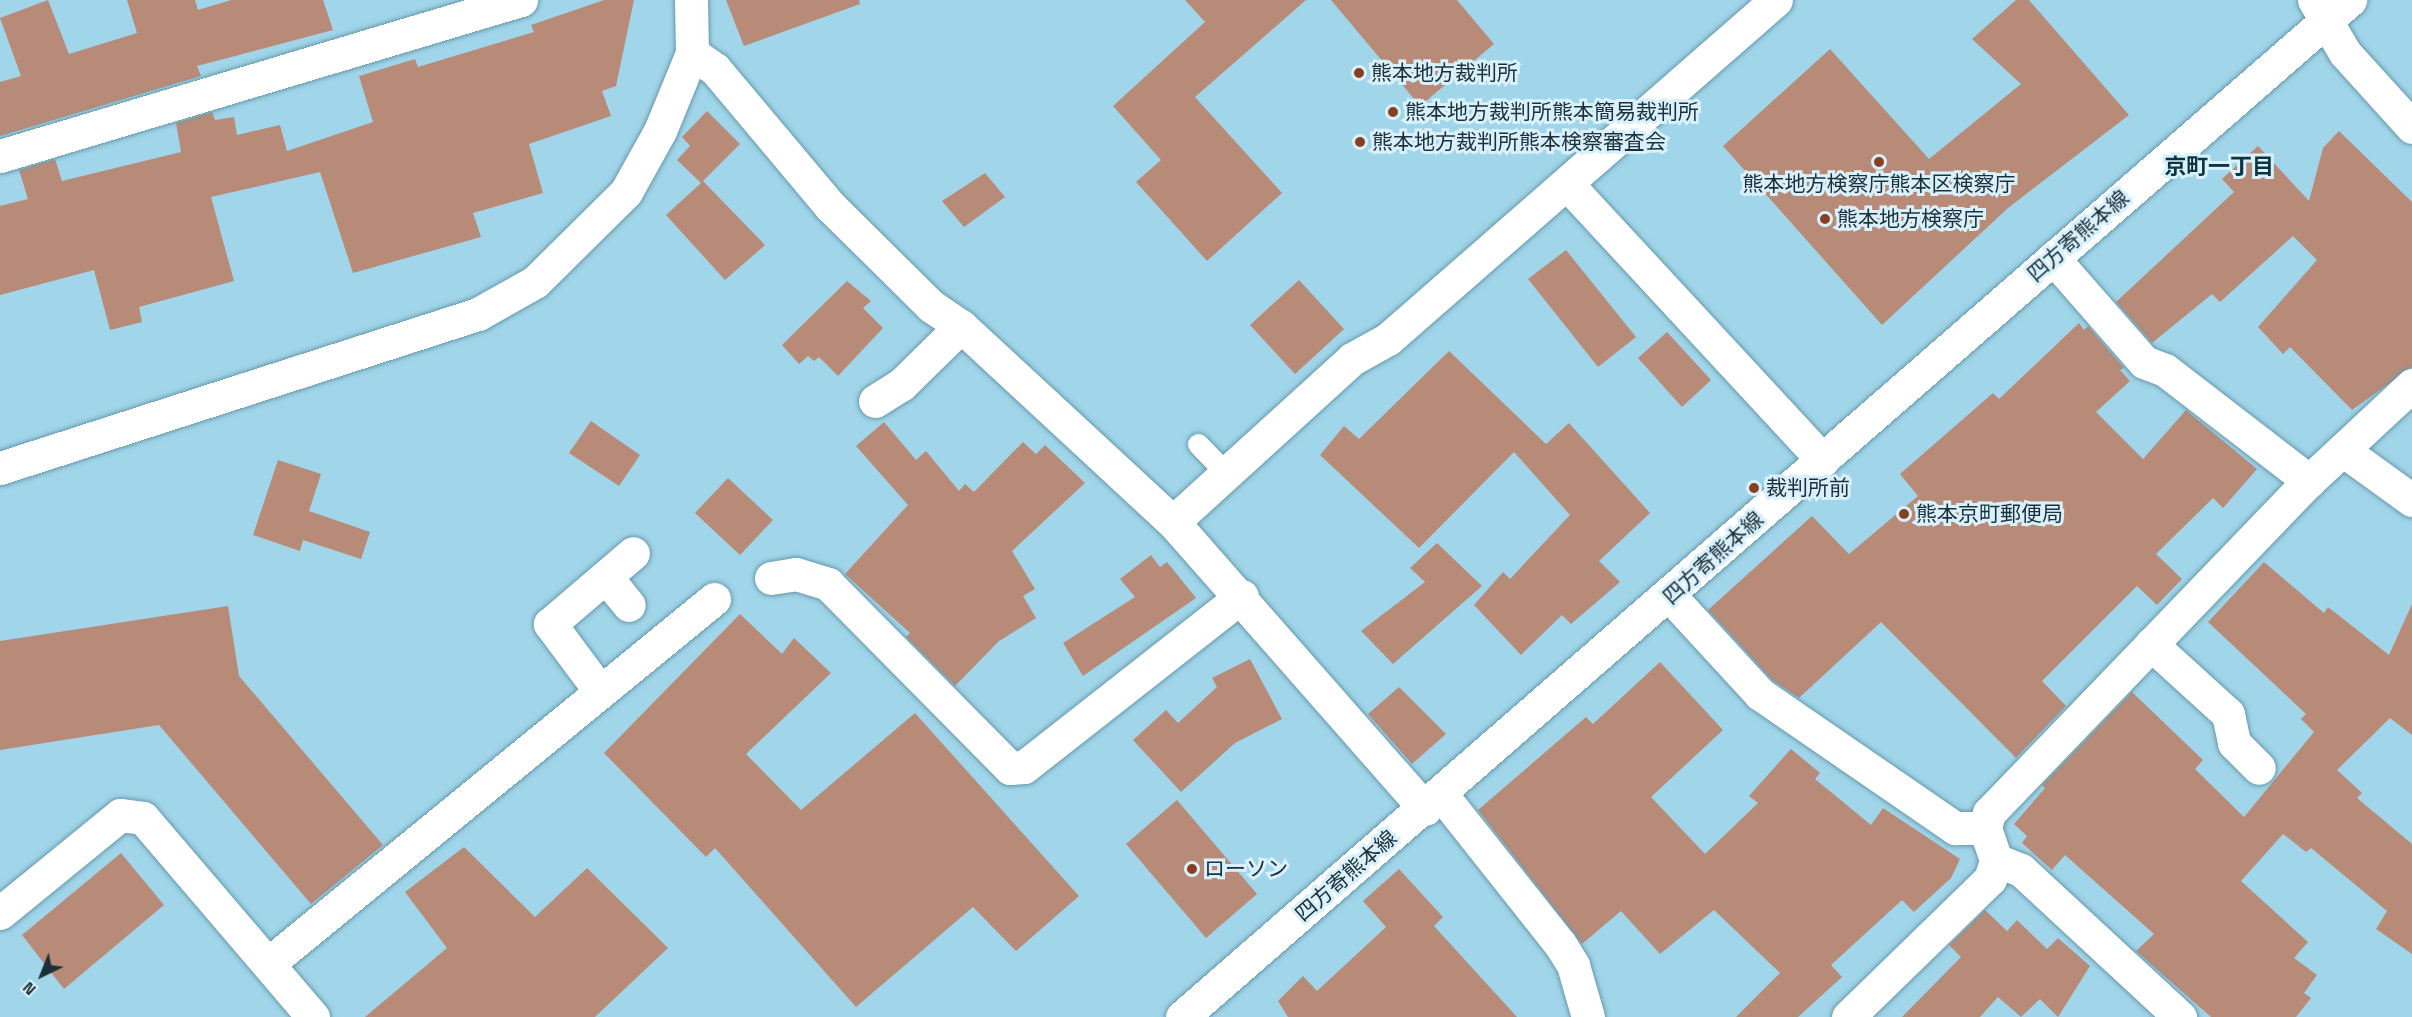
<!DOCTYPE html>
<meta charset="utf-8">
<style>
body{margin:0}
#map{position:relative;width:2412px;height:1017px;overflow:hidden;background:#a1d5e9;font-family:"Space Grotesk","Noto Sans JP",sans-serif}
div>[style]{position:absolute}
.building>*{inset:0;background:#b88b79}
.roads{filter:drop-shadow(0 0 2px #679aad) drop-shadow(0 0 2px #679aad)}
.service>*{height:21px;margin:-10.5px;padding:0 10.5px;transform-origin:10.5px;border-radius:10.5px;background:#fff}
.minor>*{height:33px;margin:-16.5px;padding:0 16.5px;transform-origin:16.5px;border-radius:16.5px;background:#fff}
.tertiary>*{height:33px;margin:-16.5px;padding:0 16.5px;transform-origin:16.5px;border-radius:16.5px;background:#fff}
.secondary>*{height:33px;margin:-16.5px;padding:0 16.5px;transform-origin:16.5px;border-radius:16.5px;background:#fff}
.dots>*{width:16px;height:16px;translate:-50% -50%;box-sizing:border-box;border:3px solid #d8f1fc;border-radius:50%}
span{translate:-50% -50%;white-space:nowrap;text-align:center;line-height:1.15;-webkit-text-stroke:6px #d8f1fc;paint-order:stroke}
.poi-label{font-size:21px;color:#1b3038}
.left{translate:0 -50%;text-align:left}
.street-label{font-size:21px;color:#1b3038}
.neighbourhood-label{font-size:22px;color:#0c3441;font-weight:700}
.north{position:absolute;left:12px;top:945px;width:60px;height:60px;-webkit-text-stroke:4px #d8f1fc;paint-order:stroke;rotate:223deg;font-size:16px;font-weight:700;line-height:24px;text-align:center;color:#1b3038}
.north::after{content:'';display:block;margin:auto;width:21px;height:27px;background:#1b3038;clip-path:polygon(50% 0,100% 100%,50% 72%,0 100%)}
</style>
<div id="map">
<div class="building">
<div style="clip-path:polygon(48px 0,69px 54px,137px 33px,127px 0,195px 0,198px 10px,231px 0,323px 0,333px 30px,197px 66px,201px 76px,0 136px,0 82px,21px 76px,0 18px)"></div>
<div style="clip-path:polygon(604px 0,634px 0,616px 86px,602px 91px,611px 116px,529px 144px,543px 193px,473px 213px,481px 237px,353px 273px,320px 172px,211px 197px,234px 281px,139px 307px,142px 322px,110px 330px,94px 270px,0 295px,0 206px,28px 199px,19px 170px,55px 159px,62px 181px,181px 152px,176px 123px,212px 112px,215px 120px,234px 117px,237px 135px,280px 125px,287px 151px,373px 122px,359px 76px,415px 59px,418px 67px,534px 32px,531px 25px)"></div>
<div style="clip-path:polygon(726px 0,859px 0,860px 4px,744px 46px)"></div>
<div style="clip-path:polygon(1185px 0,1306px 0,1195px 97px,1282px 193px,1207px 261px,1136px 182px,1161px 160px,1113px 106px,1205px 22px)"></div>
<div style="clip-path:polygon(1331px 0,1457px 0,1494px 44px,1420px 106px)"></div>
<div style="clip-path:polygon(2016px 0,2029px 0,2129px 115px,2008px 208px,1882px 325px,1723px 146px,1830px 49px,1929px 159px,2021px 84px,1972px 39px)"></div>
<div style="clip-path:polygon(707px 111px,740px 144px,703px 181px,765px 245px,725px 280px,666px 215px,701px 183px,677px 160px,690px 146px,682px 137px)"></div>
<div style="clip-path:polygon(2339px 131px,2412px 202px,2412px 367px,2352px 410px,2290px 347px,2283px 354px,2258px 327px,2317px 260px,2293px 236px,2220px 302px,2212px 294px,2152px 343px,2116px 302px,2234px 192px,2222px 179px,2258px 146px,2309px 201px,2323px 148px)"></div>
<div style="clip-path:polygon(985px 173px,1005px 197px,964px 227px,942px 201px)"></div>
<div style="clip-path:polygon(1566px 250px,1636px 337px,1598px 367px,1528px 279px)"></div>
<div style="clip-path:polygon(1299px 280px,1344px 329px,1295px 374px,1250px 325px)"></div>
<div style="clip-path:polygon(847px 281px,871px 301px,863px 308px,883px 328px,838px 376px,819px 357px,814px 361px,808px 356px,799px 364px,782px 345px)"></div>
<div style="clip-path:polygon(2079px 323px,2084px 330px,2088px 326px,2124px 368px,2120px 370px,2130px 381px,2096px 412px,2143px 459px,2186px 410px,2257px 469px,2223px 508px,2213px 498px,2156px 554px,2182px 579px,2157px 605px,2137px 586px,2042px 681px,2066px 706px,2016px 758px,1881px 622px,1799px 698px,1772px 680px,1708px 610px,1812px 516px,1849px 554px,1918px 496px,1900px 474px,1993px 393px,1999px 399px)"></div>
<div style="clip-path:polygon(1667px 332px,1711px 380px,1682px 407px,1638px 358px)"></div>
<div style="clip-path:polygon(1449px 351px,1546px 444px,1569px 423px,1650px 513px,1599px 561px,1620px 582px,1571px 624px,1562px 615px,1521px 655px,1474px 605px,1503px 572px,1510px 579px,1570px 515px,1514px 452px,1419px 548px,1320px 455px,1344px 426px,1359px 439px)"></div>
<div style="clip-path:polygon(591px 421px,640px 455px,619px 486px,569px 453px)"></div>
<div style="clip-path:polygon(884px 422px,916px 460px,926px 451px,959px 491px,965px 484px,974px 492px,1023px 442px,1036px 454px,1045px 445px,1085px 483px,1012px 551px,1035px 589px,1023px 596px,1036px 618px,999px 641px,955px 686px,906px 637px,910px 633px,845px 574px,908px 505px,856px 446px)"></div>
<div style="clip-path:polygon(278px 460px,321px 474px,309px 511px,370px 532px,361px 559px,303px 540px,300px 551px,253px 535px)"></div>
<div style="clip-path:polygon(728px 478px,773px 520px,740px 555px,695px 513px)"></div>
<div style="clip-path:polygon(1437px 543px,1482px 586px,1393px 664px,1361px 631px,1425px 582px,1410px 568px)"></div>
<div style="clip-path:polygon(1151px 555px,1160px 567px,1167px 562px,1196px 598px,1083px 676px,1063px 643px,1135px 597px,1120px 579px)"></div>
<div style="clip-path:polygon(2264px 562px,2324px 613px,2328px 607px,2389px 655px,2412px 604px,2412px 735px,2390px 718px,2337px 770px,2362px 793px,2357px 798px,2412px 844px,2412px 954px,2376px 929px,2387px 911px,2311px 848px,2306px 852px,2283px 834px,2241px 881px,2308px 942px,2294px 958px,2317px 975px,2304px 993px,2311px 998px,2296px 1017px,2211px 1017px,2136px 951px,2154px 934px,2065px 855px,2052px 870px,2022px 843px,2027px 836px,2014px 824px,2045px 788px,2042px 785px,2132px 692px,2203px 760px,2195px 769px,2244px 817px,2314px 732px,2301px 719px,2306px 714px,2208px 622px)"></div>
<div style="clip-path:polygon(228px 606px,239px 676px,383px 845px,311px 904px,159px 725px,0 750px,0 641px)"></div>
<div style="clip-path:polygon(740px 614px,782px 654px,794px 638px,831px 673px,746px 754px,801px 810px,915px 713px,1079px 896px,1016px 951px,973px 907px,856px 1007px,715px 848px,706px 857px,604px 753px)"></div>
<div style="clip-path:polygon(1250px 659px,1282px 719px,1235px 743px,1181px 792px,1133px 740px,1166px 710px,1178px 723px,1217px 687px,1212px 678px)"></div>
<div style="clip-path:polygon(1660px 662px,1723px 730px,1651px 797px,1705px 854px,1758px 803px,1749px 796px,1791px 749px,1820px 773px,1815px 779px,1871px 825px,1883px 808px,1960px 859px,1951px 878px,1914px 912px,1902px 900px,1831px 965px,1842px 977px,1798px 1017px,1736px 1017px,1780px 973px,1714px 910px,1660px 954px,1621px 911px,1582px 944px,1478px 810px,1586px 717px,1593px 724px)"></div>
<div style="clip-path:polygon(1399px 687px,1446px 734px,1412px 764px,1368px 714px)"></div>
<div style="clip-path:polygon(1177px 800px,1257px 894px,1206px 938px,1126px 844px)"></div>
<div style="clip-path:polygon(464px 847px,535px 917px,587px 868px,668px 948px,595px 1017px,365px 1017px,447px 948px,405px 892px)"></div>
<div style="clip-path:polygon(121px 853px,164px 905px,64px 989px,22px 935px)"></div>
<div style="clip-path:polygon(1399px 869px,1443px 917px,1434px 926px,1517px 1017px,1288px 1017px,1278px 1001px,1303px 976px,1317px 991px,1386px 927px,1363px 901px)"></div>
<div style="clip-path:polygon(1985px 910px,2007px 931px,2017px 920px,2047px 949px,2058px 938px,2090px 966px,2058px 1017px,2040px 999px,2021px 1017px,1998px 997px,1980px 1017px,1902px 1017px,1961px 957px,1949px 945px)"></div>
</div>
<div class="roads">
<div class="service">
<div style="left:1198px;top:444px;width:40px;rotate:46deg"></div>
</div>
<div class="minor">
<div style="left:2314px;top:0;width:61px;rotate:59.7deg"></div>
<div style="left:2345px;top:53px;width:100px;rotate:47.8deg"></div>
<div style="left:692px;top:53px;width:28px;rotate:35deg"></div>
<div style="left:715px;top:69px;width:179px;rotate:50deg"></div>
<div style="left:830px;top:206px;width:142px;rotate:44.7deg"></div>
<div style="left:931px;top:306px;width:36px;rotate:34deg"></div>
<div style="left:961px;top:326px;width:289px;rotate:42.8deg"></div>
<div style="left:1173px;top:522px;width:382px;rotate:48.7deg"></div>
<div style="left:0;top:156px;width:544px;rotate:-16.67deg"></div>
<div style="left:1568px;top:185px;width:375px;rotate:47.2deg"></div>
<div style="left:2053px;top:258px;width:138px;rotate:48.8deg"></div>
<div style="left:2144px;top:362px;width:22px;rotate:21deg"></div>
<div style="left:2165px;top:370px;width:182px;rotate:37.6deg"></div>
<div style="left:875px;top:401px;width:31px;rotate:-32deg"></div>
<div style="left:901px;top:385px;width:84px;rotate:-44.5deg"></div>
<div style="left:2344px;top:451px;width:84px;rotate:35.8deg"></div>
<div style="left:1173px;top:522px;width:242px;rotate:-42.3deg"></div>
<div style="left:1352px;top:359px;width:41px;rotate:-29.1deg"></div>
<div style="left:1388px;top:339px;width:515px;rotate:-41.14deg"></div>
<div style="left:606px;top:577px;width:36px;rotate:51deg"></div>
<div style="left:771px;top:578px;width:25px;rotate:-9deg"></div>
<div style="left:796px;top:574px;width:34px;rotate:17deg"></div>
<div style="left:828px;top:584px;width:259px;rotate:45.3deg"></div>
<div style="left:1010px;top:768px;width:14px;rotate:-4deg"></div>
<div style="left:1024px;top:767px;width:277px;rotate:-38.1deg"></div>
<div style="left:1670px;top:596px;width:133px;rotate:47.4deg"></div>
<div style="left:1760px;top:694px;width:237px;rotate:34.5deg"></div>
<div style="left:1955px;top:828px;width:30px"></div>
<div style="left:2151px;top:644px;width:104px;rotate:42.3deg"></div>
<div style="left:2228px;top:714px;width:30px;rotate:78deg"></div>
<div style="left:2234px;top:743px;width:35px;rotate:45deg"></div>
<div style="left:600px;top:691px;width:84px;rotate:-126.7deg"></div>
<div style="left:550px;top:624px;width:109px;rotate:-40.5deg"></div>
<div style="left:1441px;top:794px;width:191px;rotate:51.6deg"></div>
<div style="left:1560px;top:944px;width:25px;rotate:58deg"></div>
<div style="left:1573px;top:965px;width:54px;rotate:73.9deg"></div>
<div style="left:1996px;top:860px;width:27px;rotate:22deg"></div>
<div style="left:2021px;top:870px;width:217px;rotate:42.8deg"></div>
<div style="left:0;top:913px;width:155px;rotate:-39.2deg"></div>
<div style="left:120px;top:815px;width:23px;rotate:7deg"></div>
<div style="left:143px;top:818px;width:262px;rotate:49.5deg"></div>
<div style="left:269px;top:963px;width:575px;rotate:-39.28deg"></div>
<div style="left:1848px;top:1017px;width:198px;rotate:-44.2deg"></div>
<div style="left:1990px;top:879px;width:20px;rotate:-72deg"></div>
<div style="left:1996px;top:860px;width:34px;rotate:-109deg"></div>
<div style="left:1985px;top:828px;width:16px;rotate:-75deg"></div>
<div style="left:1989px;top:813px;width:461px;rotate:-46.1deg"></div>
<div style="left:2309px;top:481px;width:141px;rotate:-43deg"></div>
</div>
<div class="tertiary">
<div style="left:0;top:468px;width:502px;rotate:-17.86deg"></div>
<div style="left:478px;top:314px;width:65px;rotate:-29.3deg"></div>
<div style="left:535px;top:282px;width:128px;rotate:-44.7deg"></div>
<div style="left:626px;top:192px;width:70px;rotate:-60.9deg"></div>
<div style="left:660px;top:131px;width:84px;rotate:-67.7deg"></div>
<div style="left:692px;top:53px;width:53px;rotate:-91.1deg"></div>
</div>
<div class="secondary">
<div style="left:1182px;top:1017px;width:1549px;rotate:-41.05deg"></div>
</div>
</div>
<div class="dots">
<div style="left:1359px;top:73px;background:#884020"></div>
<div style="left:1393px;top:112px;background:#884020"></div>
<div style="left:1360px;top:142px;background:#884020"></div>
<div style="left:1879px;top:162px;background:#884020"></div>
<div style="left:1825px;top:219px;background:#884020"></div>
<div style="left:1754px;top:488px;background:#884020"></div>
<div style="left:1904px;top:514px;background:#884020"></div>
<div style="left:1192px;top:869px;background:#884020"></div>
</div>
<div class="poi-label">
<span class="left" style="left:1371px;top:73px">熊本地方裁判所</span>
<span class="left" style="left:1405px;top:112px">熊本地方裁判所熊本簡易裁判所</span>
<span class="left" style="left:1372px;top:142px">熊本地方裁判所熊本検察審査会</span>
<span style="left:1879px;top:184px">熊本地方検察庁熊本区検察庁</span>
<span class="left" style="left:1837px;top:219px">熊本地方検察庁</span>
<span class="left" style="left:1766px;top:488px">裁判所前</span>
<span class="left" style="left:1916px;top:514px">熊本京町郵便局</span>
<span class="left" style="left:1204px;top:869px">ローソン</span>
</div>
<div class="street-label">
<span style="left:2078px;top:236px;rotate:-41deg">四方寄熊本線</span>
<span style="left:1713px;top:558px;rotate:-42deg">四方寄熊本線</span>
<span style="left:1346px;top:876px;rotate:-41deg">四方寄熊本線</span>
</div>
<div class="neighbourhood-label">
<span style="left:2219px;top:167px">京町一丁目</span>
</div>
<div class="north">N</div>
</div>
